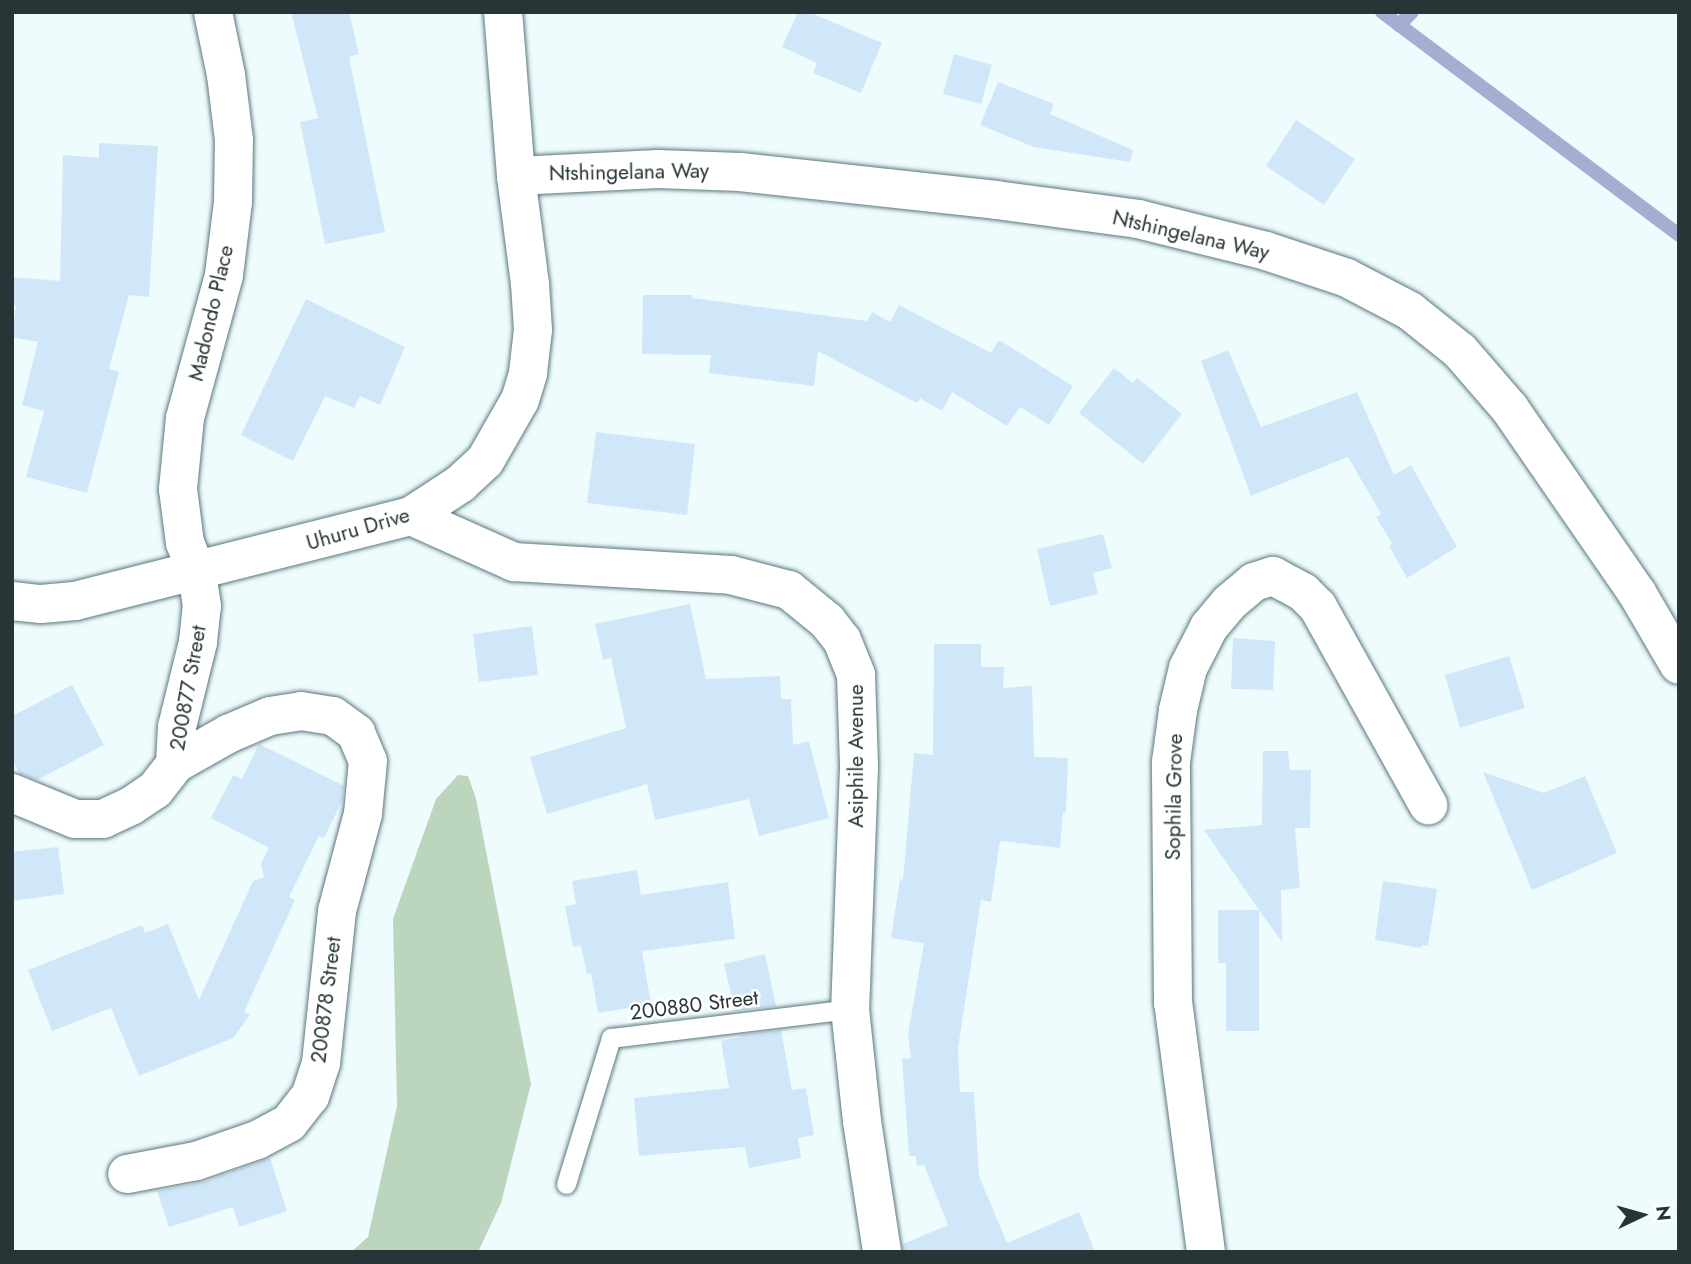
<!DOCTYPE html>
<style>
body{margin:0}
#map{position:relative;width:1691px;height:1264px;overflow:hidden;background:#effcfe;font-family:Jost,sans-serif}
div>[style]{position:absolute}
.green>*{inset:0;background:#bcd5bd}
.stream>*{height:14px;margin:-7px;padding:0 7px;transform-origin:7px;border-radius:7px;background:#a3aed2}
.building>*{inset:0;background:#d0e7f9}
.roads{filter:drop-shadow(0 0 2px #5a787d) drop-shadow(0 0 2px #5a787d)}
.service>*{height:19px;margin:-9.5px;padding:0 9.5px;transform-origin:9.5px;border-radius:9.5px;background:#fff}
.minor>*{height:38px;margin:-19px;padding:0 19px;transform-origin:19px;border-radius:19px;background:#fff}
.tertiary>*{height:38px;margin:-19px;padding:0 19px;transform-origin:19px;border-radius:19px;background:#fff}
span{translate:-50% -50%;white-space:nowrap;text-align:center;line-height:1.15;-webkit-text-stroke:5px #fff;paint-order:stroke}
.street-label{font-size:21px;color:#283537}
.frame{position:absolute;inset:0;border:14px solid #283537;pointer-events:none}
.north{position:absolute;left:1607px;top:1180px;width:70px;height:70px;-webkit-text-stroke:5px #fff;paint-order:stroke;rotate:85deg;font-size:19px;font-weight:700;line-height:28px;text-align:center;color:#283537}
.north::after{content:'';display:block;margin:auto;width:24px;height:32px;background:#283537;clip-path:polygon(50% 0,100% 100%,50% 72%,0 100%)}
</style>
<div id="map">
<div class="green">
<div style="clip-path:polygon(458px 775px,468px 776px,476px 799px,531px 1084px,501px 1203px,478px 1252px,351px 1252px,368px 1237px,397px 1106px,393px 919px,436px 799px)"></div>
</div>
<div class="stream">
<div style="left:1382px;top:12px;width:371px;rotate:36.9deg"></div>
<div style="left:1399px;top:25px;width:18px;rotate:-45deg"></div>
</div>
<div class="building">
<div style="clip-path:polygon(291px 12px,349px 12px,359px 54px,349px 57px,385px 232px,325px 244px,300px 122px,318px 118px)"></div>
<div style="clip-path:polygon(798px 12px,809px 12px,882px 43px,861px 93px,813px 73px,817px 63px,782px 47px)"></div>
<div style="clip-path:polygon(954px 54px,992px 65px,981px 104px,943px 94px)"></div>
<div style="clip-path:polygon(998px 82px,1054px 104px,1050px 114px,1133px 150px,1130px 162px,1034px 147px,980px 125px)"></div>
<div style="clip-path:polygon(1296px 120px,1355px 159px,1324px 205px,1266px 166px)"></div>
<div style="clip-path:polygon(99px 143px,158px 146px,149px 297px,129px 295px,109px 369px,119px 372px,87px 493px,26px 477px,44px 411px,22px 405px,38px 342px,12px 337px,16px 306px,12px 304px,12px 277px,60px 281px,63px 155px,99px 158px)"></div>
<div style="clip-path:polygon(643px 295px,692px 295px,692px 298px,867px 321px,872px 312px,890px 322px,899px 305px,991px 353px,999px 340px,1073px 386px,1049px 425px,1020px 407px,1007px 426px,952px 392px,942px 411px,920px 398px,917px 403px,818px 351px,814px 386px,709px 373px,711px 355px,642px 354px)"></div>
<div style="clip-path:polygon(306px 299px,405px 347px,380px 405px,360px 396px,354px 408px,325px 396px,293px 461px,241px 435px)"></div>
<div style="clip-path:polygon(1228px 350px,1261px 427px,1357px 392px,1394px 475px,1411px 465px,1457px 547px,1407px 578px,1389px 546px,1392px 543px,1376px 517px,1381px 514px,1348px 457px,1251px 496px,1201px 361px)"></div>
<div style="clip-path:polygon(1114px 368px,1133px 383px,1137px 378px,1182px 414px,1143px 464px,1079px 413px)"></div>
<div style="clip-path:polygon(596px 432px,695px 444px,687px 515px,587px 503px)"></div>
<div style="clip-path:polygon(1103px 534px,1112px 568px,1093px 573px,1098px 594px,1050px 606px,1037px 549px)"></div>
<div style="clip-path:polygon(690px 604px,706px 679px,780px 676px,781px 699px,791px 699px,793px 745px,809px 741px,829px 818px,759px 836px,749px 799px,655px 820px,647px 784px,547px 814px,530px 757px,626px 728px,611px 658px,603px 660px,595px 624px)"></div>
<div style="clip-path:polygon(532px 626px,538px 675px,479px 682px,473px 634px)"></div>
<div style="clip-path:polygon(1233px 638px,1275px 641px,1273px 690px,1231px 689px)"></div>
<div style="clip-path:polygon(934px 644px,981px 644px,981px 667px,1004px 667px,1003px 688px,1032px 686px,1034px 757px,1068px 758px,1066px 813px,1063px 812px,1060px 848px,1000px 841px,991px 902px,981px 900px,958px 1048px,960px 1092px,974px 1092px,979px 1176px,1007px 1243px,1079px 1212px,1095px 1252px,903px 1252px,903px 1244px,948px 1225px,924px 1165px,917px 1166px,916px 1156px,909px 1156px,902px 1059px,911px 1058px,908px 1034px,924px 943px,891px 938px,900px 879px,903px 880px,914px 753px,933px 755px)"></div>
<div style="clip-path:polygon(1509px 656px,1525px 708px,1460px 728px,1445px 675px)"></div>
<div style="clip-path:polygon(72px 685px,104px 745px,37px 780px,19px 773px,12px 759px,12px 716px)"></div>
<div style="clip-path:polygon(259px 744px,344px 786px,342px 801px,324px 838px,319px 836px,289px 897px,295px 900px,244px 1012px,250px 1015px,233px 1038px,139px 1076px,111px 1008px,52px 1031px,28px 970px,142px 925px,145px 933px,168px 924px,199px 1000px,253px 881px,264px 877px,261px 864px,269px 848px,211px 818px,233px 775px,242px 779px)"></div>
<div style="clip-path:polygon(1263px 751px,1288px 751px,1290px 770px,1311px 770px,1310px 828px,1295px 828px,1300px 888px,1281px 890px,1282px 942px,1259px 910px,1259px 1031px,1226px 1031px,1226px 963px,1218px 963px,1218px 910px,1259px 910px,1204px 830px,1262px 825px)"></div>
<div style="clip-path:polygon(1483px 772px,1544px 793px,1585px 776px,1617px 853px,1532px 890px)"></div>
<div style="clip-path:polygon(58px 847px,64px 894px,12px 901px,12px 852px)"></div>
<div style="clip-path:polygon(637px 870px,641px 895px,728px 882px,735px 939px,642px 951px,651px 1004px,598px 1013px,591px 973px,587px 974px,581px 946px,573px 947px,565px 906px,576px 904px,572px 881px)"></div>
<div style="clip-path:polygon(1383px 881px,1437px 889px,1428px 946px,1422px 945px,1421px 948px,1375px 940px)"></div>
<div style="clip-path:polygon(765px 954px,776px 1006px,735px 1011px,724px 964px)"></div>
<div style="clip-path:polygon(781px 1030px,792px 1090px,806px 1088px,814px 1135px,798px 1138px,801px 1158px,749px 1168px,745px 1147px,639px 1156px,634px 1098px,729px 1088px,721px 1041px,741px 1037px,740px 1035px)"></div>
<div style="clip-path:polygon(270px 1158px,287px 1211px,239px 1227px,233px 1207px,169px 1227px,157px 1191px,203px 1182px)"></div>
</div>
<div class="roads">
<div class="service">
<div style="left:566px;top:1184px;width:153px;rotate:-72.9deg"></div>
<div style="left:611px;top:1038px;width:241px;rotate:-6.9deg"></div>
</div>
<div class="minor">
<div style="left:516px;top:176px;width:142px;rotate:-2.8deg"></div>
<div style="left:658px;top:169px;width:82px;rotate:2.1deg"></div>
<div style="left:740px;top:172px;width:258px;rotate:6.2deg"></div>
<div style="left:996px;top:200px;width:143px;rotate:7.6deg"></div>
<div style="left:1138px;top:219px;width:132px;rotate:14deg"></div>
<div style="left:1266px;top:251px;width:85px;rotate:18.4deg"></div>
<div style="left:1347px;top:278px;width:71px;rotate:27.6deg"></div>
<div style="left:1410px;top:311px;width:64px;rotate:38.7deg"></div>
<div style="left:1460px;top:351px;width:77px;rotate:49.2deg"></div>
<div style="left:1510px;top:409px;width:224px;rotate:55.4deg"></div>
<div style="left:1637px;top:593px;width:83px;rotate:59.7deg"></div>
<div style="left:411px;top:516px;width:113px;rotate:24.1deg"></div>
<div style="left:514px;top:562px;width:217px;rotate:3.4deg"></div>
<div style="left:731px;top:575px;width:60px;rotate:14.5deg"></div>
<div style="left:789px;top:590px;width:49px;rotate:39.2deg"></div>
<div style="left:827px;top:621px;width:24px;rotate:52deg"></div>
<div style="left:842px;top:640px;width:38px;rotate:68deg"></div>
<div style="left:856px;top:675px;width:92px;rotate:88.1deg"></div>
<div style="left:859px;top:767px;width:242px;rotate:92.1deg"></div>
<div style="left:850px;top:1009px;width:113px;rotate:83.9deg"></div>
<div style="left:862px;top:1121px;width:133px;rotate:81.3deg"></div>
<div style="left:175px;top:764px;width:37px;rotate:-87deg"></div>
<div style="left:177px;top:727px;width:88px;rotate:-76.1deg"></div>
<div style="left:198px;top:642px;width:36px;rotate:-84deg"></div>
<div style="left:202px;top:606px;width:36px;rotate:-99deg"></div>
<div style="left:196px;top:570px;width:29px;rotate:-112deg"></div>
<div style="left:185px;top:543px;width:54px;rotate:-97.4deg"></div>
<div style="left:178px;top:489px;width:71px;rotate:-84.4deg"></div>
<div style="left:185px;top:418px;width:148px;rotate:-74.7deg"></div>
<div style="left:224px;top:275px;width:74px;rotate:-83deg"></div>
<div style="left:233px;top:202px;width:62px;rotate:-89.1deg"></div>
<div style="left:234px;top:140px;width:65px;rotate:-97deg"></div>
<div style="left:226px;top:75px;width:64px;rotate:-101.7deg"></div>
<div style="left:12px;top:793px;width:68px;rotate:22.4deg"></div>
<div style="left:75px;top:819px;width:28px"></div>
<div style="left:103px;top:819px;width:31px;rotate:-25deg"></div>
<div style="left:131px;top:806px;width:29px;rotate:-34deg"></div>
<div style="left:155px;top:790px;width:33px;rotate:-52deg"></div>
<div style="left:175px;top:764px;width:61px;rotate:-29.5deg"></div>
<div style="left:228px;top:734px;width:46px;rotate:-23.2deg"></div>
<div style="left:270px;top:716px;width:31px;rotate:-9deg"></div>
<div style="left:301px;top:711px;width:32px;rotate:9deg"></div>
<div style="left:333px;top:716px;width:29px;rotate:36deg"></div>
<div style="left:356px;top:733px;width:30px;rotate:67deg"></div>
<div style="left:368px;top:761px;width:53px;rotate:95.4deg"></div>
<div style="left:363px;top:814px;width:100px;rotate:105deg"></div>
<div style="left:337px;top:911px;width:153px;rotate:96deg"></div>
<div style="left:321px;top:1063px;width:35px;rotate:108deg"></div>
<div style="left:310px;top:1096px;width:34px;rotate:128deg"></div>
<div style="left:289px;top:1123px;width:36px;rotate:152deg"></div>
<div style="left:257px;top:1140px;width:65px;rotate:161deg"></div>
<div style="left:196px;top:1161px;width:70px;rotate:169.3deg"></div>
<div style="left:1206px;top:1252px;width:251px;rotate:-97.5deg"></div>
<div style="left:1173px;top:1003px;width:241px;rotate:-90.5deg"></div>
<div style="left:1171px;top:762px;width:52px;rotate:-82.3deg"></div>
<div style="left:1178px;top:710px;width:43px;rotate:-76.6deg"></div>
<div style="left:1188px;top:668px;width:46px;rotate:-62.9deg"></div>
<div style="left:1209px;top:627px;width:31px;rotate:-50deg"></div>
<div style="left:1229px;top:603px;width:33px;rotate:-40deg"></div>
<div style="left:1254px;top:582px;width:20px;rotate:-18deg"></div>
<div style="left:1273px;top:576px;width:34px;rotate:28deg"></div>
<div style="left:1303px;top:592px;width:21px;rotate:45deg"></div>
<div style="left:1318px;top:607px;width:227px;rotate:60.9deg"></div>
</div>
<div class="tertiary">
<div style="left:12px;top:601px;width:29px;rotate:6deg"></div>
<div style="left:41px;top:604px;width:34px;rotate:-5deg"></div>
<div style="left:75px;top:601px;width:347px;rotate:-14.2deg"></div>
<div style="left:411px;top:516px;width:59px;rotate:-33.1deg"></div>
<div style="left:460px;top:484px;width:34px;rotate:-43deg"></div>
<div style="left:485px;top:461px;width:70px;rotate:-60.2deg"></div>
<div style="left:520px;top:400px;width:28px;rotate:-73deg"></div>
<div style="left:528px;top:373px;width:43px;rotate:-83.4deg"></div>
<div style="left:533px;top:330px;width:46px;rotate:-93.7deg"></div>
<div style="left:530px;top:284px;width:109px;rotate:-97.4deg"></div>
<div style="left:516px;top:176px;width:165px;rotate:-94.5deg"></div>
</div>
</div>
<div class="street-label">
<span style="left:629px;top:172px;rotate:-1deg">Ntshingelana Way</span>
<span style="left:1191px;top:235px;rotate:13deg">Ntshingelana Way</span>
<span style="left:211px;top:313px;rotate:-77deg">Madondo Place</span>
<span style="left:358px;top:529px;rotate:-16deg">Uhuru Drive</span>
<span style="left:188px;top:688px;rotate:-80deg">200877 Street</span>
<span style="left:856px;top:756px;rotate:-90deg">Asiphile Avenue</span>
<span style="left:1174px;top:797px;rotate:-89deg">Sophila Grove</span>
<span style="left:326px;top:1000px;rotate:-83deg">200878 Street</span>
<span style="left:694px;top:1005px;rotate:-7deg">200880 Street</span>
</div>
<div class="frame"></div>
<div class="north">N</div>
</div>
